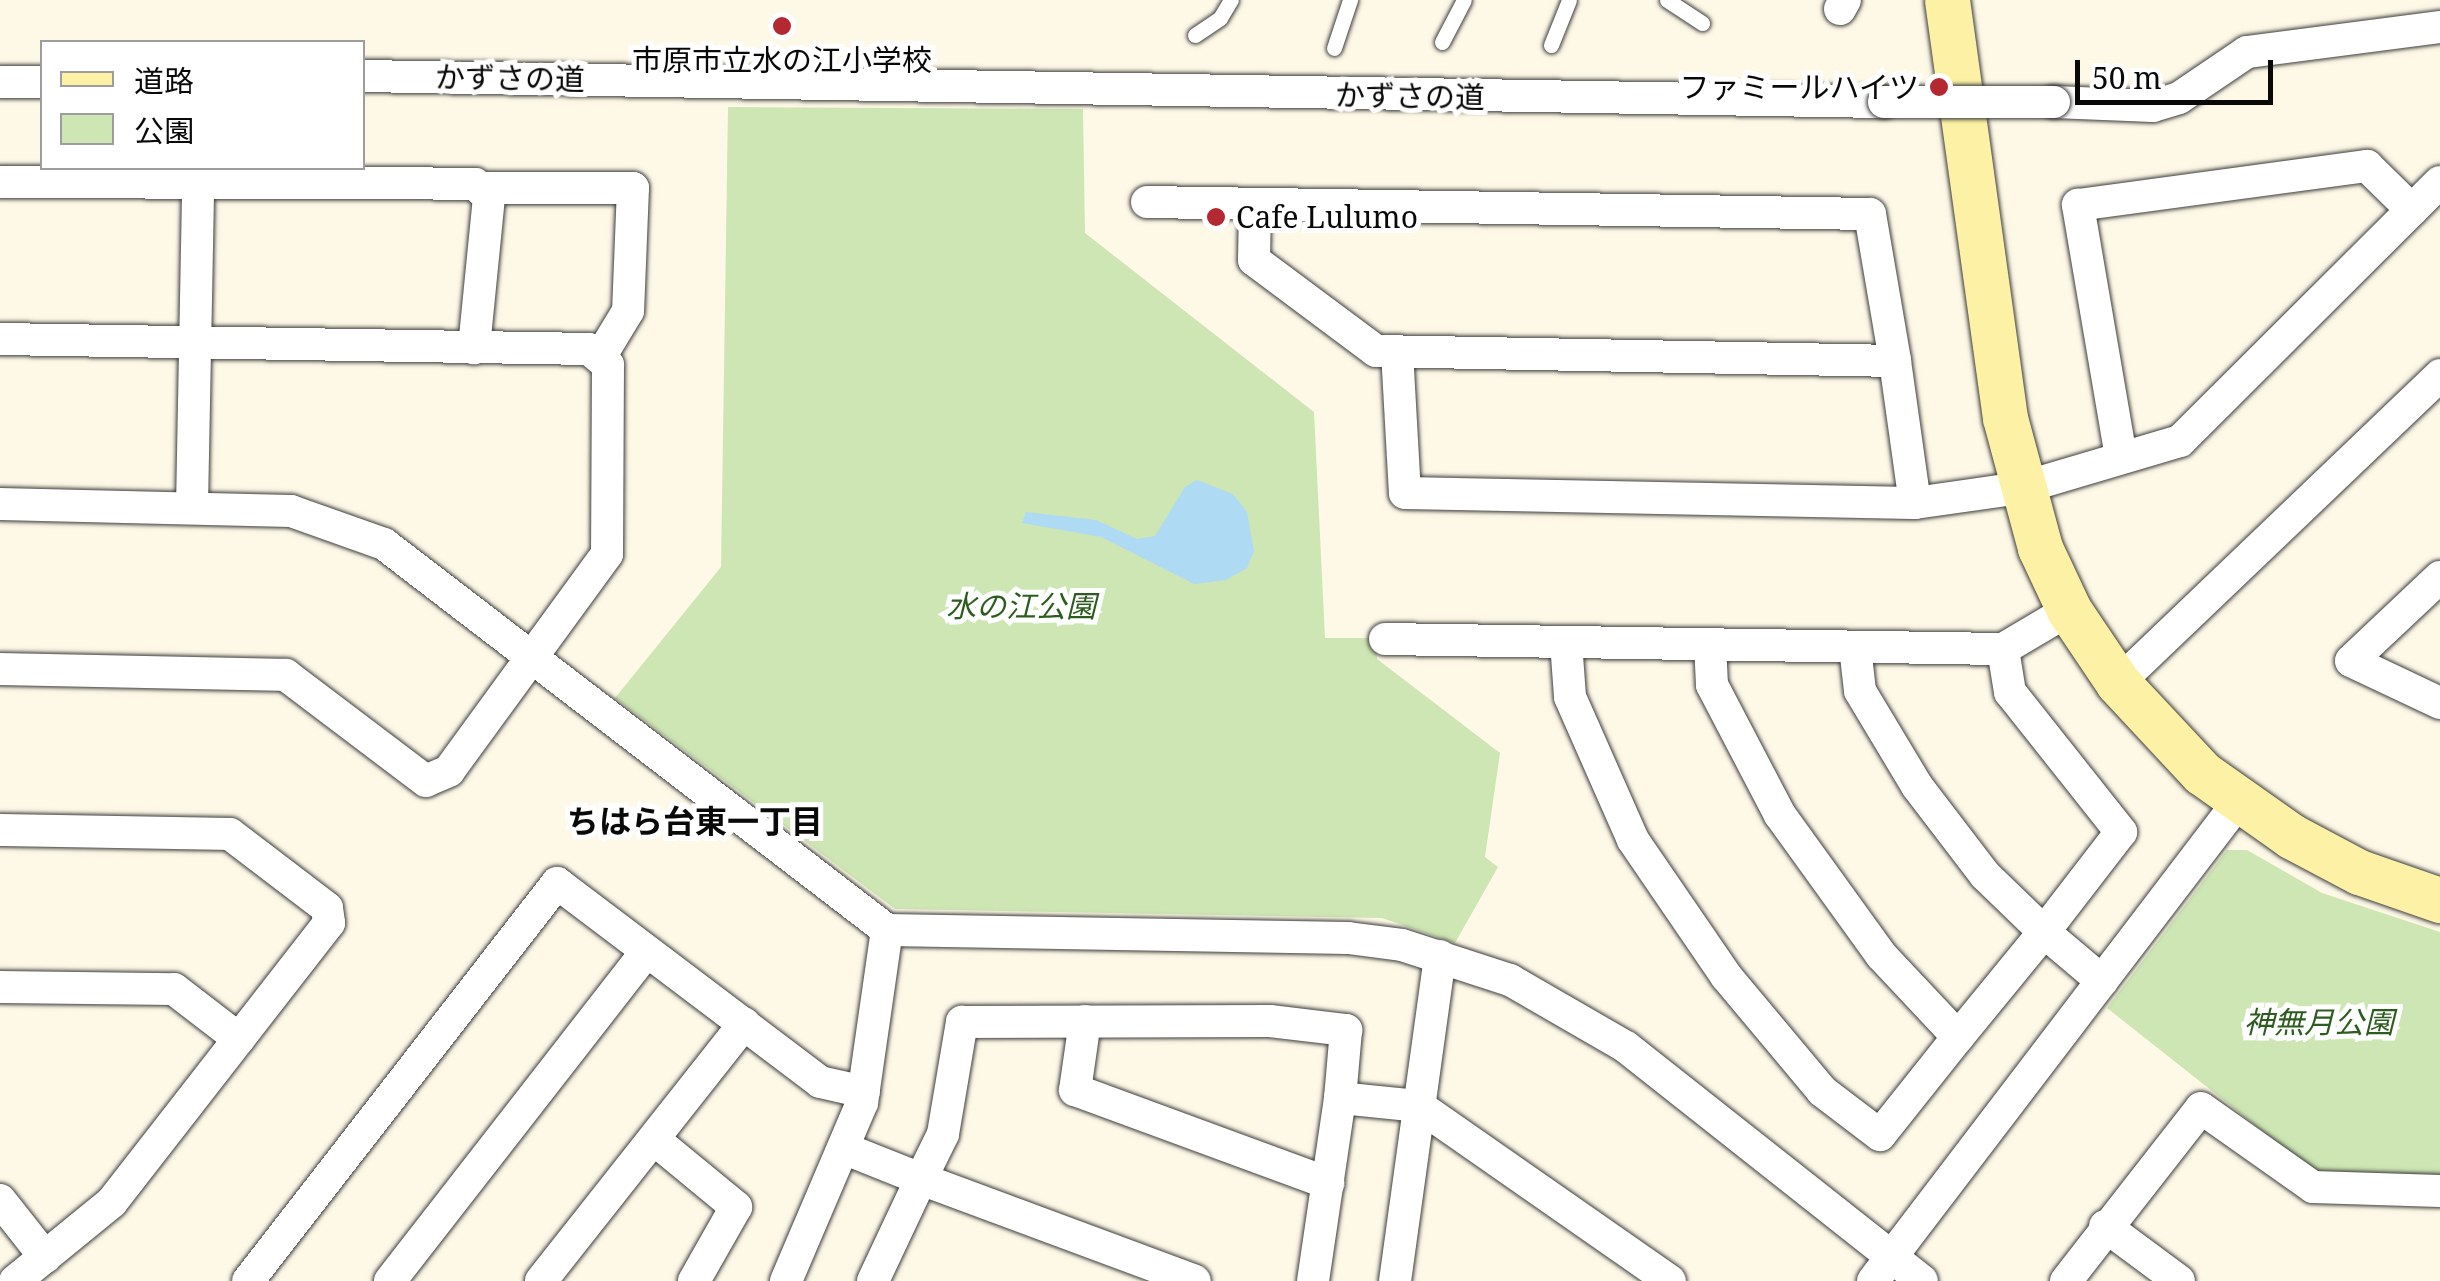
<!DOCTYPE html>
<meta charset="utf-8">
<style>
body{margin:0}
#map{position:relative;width:2440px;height:1281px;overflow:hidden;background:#fef9e7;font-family:"Noto Serif","Noto Sans JP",serif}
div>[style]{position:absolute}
.green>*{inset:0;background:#cee6b3}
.water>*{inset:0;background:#aedaf3}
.roads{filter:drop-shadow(0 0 2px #3c3c3c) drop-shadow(0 0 2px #3c3c3c)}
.lane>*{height:15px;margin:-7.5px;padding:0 7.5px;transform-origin:7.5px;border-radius:7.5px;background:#fff}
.street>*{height:32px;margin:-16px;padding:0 16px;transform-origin:16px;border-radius:16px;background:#fff}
.secondary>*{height:45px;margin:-22.5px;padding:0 22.5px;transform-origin:22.5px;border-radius:22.5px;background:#fcf1a4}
.bridges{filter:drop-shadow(0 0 2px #3c3c3c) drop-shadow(0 0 2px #3c3c3c)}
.street-bridge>*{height:32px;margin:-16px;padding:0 16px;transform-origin:16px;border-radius:16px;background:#fff}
.dots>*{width:28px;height:28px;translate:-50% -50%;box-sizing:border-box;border:5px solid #fff;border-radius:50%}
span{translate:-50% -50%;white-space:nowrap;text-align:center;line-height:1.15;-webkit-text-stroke:10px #fff;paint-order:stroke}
.poi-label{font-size:30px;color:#090909}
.right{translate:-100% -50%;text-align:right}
.left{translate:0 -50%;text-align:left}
.street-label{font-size:30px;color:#090909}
.park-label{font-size:30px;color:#2c5d1e;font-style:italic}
.neighbourhood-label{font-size:32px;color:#090909;font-weight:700}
.legend{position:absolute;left:40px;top:40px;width:325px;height:130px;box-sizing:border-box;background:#fff;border:2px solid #9d9d9d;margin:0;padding:12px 18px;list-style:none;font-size:30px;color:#090909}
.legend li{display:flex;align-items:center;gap:20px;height:50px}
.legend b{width:50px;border:2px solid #9d9d9d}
.scale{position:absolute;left:2075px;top:60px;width:198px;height:45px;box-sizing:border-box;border:5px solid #090909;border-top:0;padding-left:12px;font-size:30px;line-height:35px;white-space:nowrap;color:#090909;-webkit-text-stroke:8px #fff;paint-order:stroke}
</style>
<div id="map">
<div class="green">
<div style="clip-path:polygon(728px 107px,1083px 109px,1085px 233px,1314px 412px,1325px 638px,1376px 638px,1377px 659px,1500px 753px,1485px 857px,1498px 867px,1455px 943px,1382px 918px,895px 909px,615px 698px,721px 567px)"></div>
<div style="clip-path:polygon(2227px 850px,2247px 850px,2322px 893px,2440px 932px,2440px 1181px,2317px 1174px,2107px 1008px)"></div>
</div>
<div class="water">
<div style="clip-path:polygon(1197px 480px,1233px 494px,1247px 512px,1254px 551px,1247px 568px,1226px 580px,1194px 584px,1101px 537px,1022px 523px,1026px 512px,1096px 520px,1137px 539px,1155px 536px,1185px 487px)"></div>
</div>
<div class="roads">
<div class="lane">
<div style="left:1667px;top:0;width:42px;rotate:33.3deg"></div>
<div style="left:1195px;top:35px;width:30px;rotate:-34deg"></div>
<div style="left:1220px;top:18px;width:21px;rotate:-59deg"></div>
<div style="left:1442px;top:42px;width:47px;rotate:-62.4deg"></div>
<div style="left:1551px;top:45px;width:48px;rotate:-68.2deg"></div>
<div style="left:1334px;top:48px;width:51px;rotate:-71.6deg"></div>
</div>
<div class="street">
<div style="left:1840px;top:9px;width:10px;rotate:-61deg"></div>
<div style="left:362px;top:76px;width:1522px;rotate:0.98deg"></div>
<div style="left:0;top:82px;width:42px"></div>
<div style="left:2054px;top:102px;width:99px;rotate:2.3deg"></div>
<div style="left:2153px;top:106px;width:27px;rotate:-17deg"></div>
<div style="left:2179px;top:98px;width:82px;rotate:-34.1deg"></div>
<div style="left:2247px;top:52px;width:195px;rotate:-7.4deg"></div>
<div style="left:0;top:182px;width:475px;rotate:0.2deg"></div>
<div style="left:475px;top:184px;width:19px;rotate:43deg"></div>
<div style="left:489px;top:197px;width:152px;rotate:95.7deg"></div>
<div style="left:485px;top:188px;width:148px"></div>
<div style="left:633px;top:188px;width:123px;rotate:92.3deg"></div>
<div style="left:628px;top:311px;width:50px;rotate:121.2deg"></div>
<div style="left:1147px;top:202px;width:723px;rotate:0.95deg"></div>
<div style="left:1870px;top:214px;width:149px;rotate:80.3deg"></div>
<div style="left:1255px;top:204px;width:56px;rotate:91deg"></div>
<div style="left:1254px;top:260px;width:152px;rotate:36.7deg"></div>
<div style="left:1376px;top:351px;width:519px;rotate:1.1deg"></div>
<div style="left:1895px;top:361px;width:143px;rotate:82deg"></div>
<div style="left:0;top:339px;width:589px;rotate:0.97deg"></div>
<div style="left:589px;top:349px;width:25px;rotate:40deg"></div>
<div style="left:608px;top:365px;width:189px;rotate:90.3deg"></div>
<div style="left:607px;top:554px;width:268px;rotate:126.1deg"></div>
<div style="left:449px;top:771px;width:25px;rotate:157deg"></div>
<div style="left:426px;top:781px;width:176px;rotate:-142.9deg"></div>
<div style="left:286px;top:675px;width:286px;rotate:-178.8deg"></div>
<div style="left:1397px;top:351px;width:142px;rotate:86.8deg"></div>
<div style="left:1405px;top:493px;width:510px;rotate:1.12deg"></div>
<div style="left:1915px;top:503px;width:107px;rotate:-8.1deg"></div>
<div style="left:2021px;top:488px;width:166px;rotate:-16.5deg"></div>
<div style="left:2180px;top:441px;width:367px;rotate:-44.9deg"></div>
<div style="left:2121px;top:457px;width:256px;rotate:-99.7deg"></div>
<div style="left:2078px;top:205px;width:292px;rotate:-7.7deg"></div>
<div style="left:2367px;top:166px;width:63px;rotate:44.4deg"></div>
<div style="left:0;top:504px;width:291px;rotate:1.4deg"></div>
<div style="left:291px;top:511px;width:99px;rotate:19.5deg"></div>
<div style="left:384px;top:544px;width:634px;rotate:37.5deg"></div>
<div style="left:887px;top:930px;width:461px;rotate:1deg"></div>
<div style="left:1348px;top:938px;width:54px;rotate:7.4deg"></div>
<div style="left:1402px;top:945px;width:114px;rotate:18deg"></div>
<div style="left:1510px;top:980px;width:134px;rotate:30deg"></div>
<div style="left:1626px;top:1047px;width:377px;rotate:38.3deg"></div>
<div style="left:192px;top:507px;width:323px;rotate:-88.9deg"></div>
<div style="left:2440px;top:577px;width:122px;rotate:136.7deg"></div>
<div style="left:2351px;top:661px;width:98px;rotate:25.3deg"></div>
<div style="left:2069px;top:610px;width:77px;rotate:149.4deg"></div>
<div style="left:2003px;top:649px;width:44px;rotate:80.8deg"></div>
<div style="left:2010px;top:692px;width:179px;rotate:51.6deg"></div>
<div style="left:2121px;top:832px;width:126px;rotate:127.6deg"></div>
<div style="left:2044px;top:932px;width:76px;rotate:40.2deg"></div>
<div style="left:1385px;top:639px;width:618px;rotate:0.93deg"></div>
<div style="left:1566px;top:642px;width:55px;rotate:85.8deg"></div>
<div style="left:1570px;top:697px;width:156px;rotate:66.2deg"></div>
<div style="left:1633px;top:840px;width:165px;rotate:55.6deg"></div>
<div style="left:1726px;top:976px;width:150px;rotate:50.1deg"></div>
<div style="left:1822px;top:1091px;width:73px;rotate:37.2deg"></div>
<div style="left:1880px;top:1135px;width:125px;rotate:-51.5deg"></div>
<div style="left:1958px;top:1037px;width:112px;rotate:-133.2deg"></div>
<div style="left:1881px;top:955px;width:173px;rotate:-125.8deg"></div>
<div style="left:1780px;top:815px;width:147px;rotate:-117.6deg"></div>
<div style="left:1712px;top:685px;width:41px;rotate:-92.8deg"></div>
<div style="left:1855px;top:647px;width:44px;rotate:83.5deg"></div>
<div style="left:1860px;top:691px;width:111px;rotate:59deg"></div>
<div style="left:1917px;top:786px;width:112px;rotate:52.6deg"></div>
<div style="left:1985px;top:875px;width:82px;rotate:44deg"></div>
<div style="left:2044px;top:932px;width:136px;rotate:129.3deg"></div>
<div style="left:2118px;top:683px;width:446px;rotate:-43.7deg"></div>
<div style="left:0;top:830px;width:230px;rotate:1deg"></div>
<div style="left:230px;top:834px;width:122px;rotate:37.3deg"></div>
<div style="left:327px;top:908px;width:15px;rotate:82deg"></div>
<div style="left:329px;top:923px;width:353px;rotate:127.9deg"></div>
<div style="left:112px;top:1202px;width:125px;rotate:140.8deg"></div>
<div style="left:0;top:987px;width:174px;rotate:0.7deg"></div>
<div style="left:174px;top:989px;width:82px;rotate:37.6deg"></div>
<div style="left:1085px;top:1021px;width:70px;rotate:98.2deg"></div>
<div style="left:1075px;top:1090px;width:270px;rotate:20.2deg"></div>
<div style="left:656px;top:1141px;width:104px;rotate:39.5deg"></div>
<div style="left:736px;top:1207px;width:85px;rotate:119.6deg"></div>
<div style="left:843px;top:1148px;width:84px;rotate:21.7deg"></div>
<div style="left:921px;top:1179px;width:50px;rotate:-63.9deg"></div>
<div style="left:943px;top:1134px;width:114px;rotate:-80.4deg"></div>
<div style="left:962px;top:1022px;width:308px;rotate:-0.2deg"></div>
<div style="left:1270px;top:1021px;width:77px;rotate:6.8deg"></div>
<div style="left:1346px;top:1030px;width:68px;rotate:95deg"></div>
<div style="left:0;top:1200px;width:73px;rotate:51.7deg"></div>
<div style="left:2105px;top:1226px;width:92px;rotate:36.6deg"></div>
<div style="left:248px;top:1281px;width:504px;rotate:-52.17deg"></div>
<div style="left:557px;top:883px;width:330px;rotate:37.1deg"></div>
<div style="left:820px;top:1082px;width:45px;rotate:12.8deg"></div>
<div style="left:390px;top:1281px;width:418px;rotate:-52.1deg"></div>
<div style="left:541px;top:1281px;width:328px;rotate:-51.7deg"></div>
<div style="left:786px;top:1281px;width:194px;rotate:-66.9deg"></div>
<div style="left:862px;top:1103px;width:175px;rotate:-81.8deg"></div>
<div style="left:873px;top:1281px;width:113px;rotate:-64.8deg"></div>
<div style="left:921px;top:1179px;width:292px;rotate:20.4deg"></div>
<div style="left:1313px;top:1281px;width:185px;rotate:-81.6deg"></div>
<div style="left:1340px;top:1098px;width:79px;rotate:5.8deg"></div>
<div style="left:1419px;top:1106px;width:306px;rotate:34.9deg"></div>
<div style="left:1395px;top:1281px;width:328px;rotate:-82.1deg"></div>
<div style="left:1873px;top:1281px;width:604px;rotate:-52.67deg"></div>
<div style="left:2066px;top:1281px;width:219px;rotate:-52deg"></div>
<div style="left:2201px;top:1108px;width:137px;rotate:35.2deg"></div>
<div style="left:2313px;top:1187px;width:127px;rotate:1.8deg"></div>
</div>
<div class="secondary">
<div style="left:1947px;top:0;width:422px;rotate:82.1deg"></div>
<div style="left:2005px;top:418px;width:135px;rotate:74.9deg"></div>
<div style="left:2040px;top:548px;width:68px;rotate:64.9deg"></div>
<div style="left:2069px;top:610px;width:88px;rotate:56.1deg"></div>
<div style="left:2118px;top:683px;width:123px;rotate:47deg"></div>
<div style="left:2202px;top:773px;width:109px;rotate:35.3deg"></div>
<div style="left:2291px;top:836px;width:77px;rotate:27.9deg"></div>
<div style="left:2359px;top:872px;width:86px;rotate:19.1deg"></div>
</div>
</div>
<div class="bridges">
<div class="street-bridge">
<div style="left:1884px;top:102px;width:170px"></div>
</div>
</div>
<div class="dots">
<div style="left:782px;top:26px;background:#b32831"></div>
<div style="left:1939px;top:87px;background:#b32831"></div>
<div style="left:1216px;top:217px;background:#b32831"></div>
</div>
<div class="poi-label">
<span style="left:782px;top:60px">市原市立水の江小学校</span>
<span class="right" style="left:1919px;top:87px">ファミールハイツ</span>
<span class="left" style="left:1236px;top:217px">Cafe Lulumo</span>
</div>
<div class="street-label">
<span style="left:510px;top:78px;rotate:1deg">かずさの道</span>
<span style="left:1410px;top:96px;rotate:1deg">かずさの道</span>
</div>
<div class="park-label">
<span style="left:1021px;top:606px">水の江公園</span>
<span style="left:2319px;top:1022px">神無月公園</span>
</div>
<div class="neighbourhood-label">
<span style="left:695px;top:821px">ちはら台東一丁目</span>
</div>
<ul class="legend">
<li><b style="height:12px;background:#fcf1a4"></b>道路</li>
<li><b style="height:28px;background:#cee6b3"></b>公園</li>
</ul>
<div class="scale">50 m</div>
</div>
